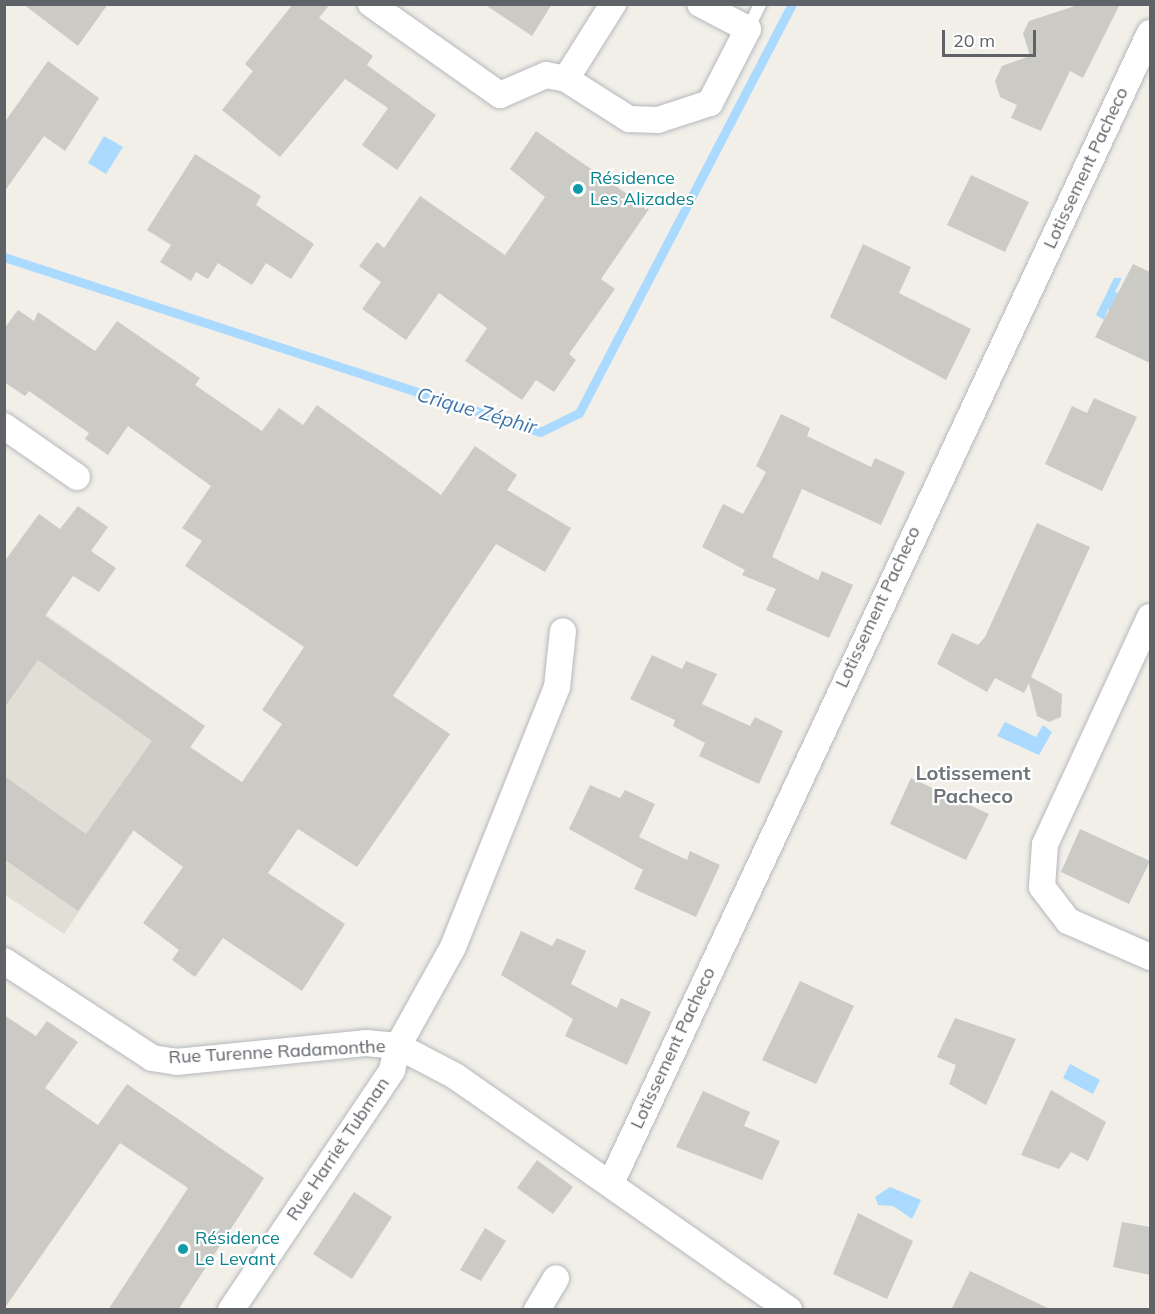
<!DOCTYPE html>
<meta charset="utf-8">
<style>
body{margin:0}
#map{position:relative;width:1155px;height:1314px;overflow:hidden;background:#f1efe8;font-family:Mulish,sans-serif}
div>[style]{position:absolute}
.education>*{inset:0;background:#e1ded6}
.water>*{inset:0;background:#aadaff}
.stream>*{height:9px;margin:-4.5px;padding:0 4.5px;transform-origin:4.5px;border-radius:4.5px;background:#aadaff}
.building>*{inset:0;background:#cccac5}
.roads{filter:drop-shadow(0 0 2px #b5b8bc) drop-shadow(0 0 2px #b5b8bc)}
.lane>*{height:12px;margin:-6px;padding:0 6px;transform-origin:6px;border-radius:6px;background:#fff}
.street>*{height:26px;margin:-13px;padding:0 13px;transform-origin:13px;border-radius:13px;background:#fff}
.dots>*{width:16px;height:16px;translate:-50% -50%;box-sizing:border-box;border:3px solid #fff;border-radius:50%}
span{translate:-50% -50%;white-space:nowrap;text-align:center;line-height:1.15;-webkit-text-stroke:4.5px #fff;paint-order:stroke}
.street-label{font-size:18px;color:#5f6368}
.culture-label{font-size:18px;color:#0d838f}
.left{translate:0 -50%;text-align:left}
.water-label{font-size:20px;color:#4174aa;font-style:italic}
.neighbourhood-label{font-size:20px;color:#70757a;font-weight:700}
.frame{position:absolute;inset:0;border:6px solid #5f6368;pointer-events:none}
.scale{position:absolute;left:942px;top:30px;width:94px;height:27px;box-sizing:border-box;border:3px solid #5f6368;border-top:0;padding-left:8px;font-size:18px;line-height:21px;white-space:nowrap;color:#5f6368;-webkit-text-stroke:4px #fff;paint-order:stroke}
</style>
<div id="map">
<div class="education">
<div style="clip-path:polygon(5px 586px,205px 726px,64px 934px,5px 895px)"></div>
</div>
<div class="water">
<div style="clip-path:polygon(104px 136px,123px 147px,106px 174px,88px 163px)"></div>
<div style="clip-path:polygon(1114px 278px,1122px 278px,1115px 292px,1137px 302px,1129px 319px,1108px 309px,1104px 320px,1096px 315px)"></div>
<div style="clip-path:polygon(1005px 722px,1036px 737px,1043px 725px,1052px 732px,1039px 755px,997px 736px)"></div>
<div style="clip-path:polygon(1070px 1064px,1100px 1080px,1093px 1094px,1063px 1078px)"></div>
<div style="clip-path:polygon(890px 1187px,921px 1200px,912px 1219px,893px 1206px,878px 1205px,875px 1197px)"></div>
</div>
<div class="stream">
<div style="left:4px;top:257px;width:564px;rotate:18.08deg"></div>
<div style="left:540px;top:432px;width:43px;rotate:-26deg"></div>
<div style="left:579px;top:413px;width:461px;rotate:-62.5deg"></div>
</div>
<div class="building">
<div style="clip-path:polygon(23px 4px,108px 4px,78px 46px)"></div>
<div style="clip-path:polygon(293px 4px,330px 4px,319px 18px,373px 56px,367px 65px,436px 115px,397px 170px,362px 145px,388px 108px,345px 79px,280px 157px,222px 110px,253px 71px,245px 64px)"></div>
<div style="clip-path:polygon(484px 4px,552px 4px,532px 36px)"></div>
<div style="clip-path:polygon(1081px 4px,1120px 4px,1083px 78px,1070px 71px,1041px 131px,1011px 118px,1017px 105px,1000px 97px,995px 81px,1002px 66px,1030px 56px,1023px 33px,1029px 21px)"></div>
<div style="clip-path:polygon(48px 61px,99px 98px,65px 151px,44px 136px,4px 192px,4px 123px)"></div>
<div style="clip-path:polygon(536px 131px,649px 209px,601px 279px,615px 289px,569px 354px,576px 360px,554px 392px,536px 380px,522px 400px,465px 361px,487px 328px,439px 293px,406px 340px,362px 309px,381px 282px,359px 266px,377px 242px,384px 248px,420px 196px,505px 255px,545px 197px,510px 169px)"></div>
<div style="clip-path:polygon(195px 154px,261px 196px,256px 205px,314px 244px,291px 279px,266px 263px,252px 285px,218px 263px,208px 279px,196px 272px,191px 281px,160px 262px,171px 245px,147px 230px)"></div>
<div style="clip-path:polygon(971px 175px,1029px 202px,1005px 252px,947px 225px)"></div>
<div style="clip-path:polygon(863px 244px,911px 267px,899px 293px,971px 329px,946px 380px,830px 317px)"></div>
<div style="clip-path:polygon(1133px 264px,1150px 272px,1150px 363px,1095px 337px)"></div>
<div style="clip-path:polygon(18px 310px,34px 321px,38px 312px,95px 351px,117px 321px,200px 378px,195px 385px,262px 431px,279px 408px,303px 425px,317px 405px,441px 495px,475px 446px,517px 475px,507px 490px,571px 528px,545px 572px,496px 544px,393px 696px,450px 734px,357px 867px,298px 829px,268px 873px,345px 924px,302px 991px,223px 938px,195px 977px,172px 960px,179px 950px,143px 923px,183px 867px,133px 830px,78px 911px,4px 859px,4px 776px,86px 834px,152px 741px,38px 660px,4px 708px,4px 562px,39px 514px,60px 529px,78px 506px,108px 527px,91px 551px,116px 568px,99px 592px,73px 576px,45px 616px,205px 726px,190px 747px,242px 782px,282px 724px,262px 710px,304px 647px,185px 566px,202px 541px,182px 528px,211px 486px,128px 426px,108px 455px,85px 439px,89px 433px,29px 391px,25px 396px,4px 382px,4px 329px)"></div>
<div style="clip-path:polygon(1094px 398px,1137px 417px,1102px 491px,1045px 464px,1072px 406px,1087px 413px)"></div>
<div style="clip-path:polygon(781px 414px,810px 428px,807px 436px,871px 467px,875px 458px,905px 472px,881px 525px,802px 489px,772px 557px,818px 580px,822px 571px,853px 585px,829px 638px,766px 610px,776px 589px,742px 575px,745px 570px,702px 547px,723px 504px,743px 514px,766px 472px,756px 466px)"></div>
<div style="clip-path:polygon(1037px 523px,1090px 547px,1031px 677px,1062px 694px,1061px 717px,1049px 722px,1037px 716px,1029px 683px,1024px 693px,995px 678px,987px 692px,937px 664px,952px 633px,978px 645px,985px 637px)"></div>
<div style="clip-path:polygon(652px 655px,682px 669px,686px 661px,717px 674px,702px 704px,750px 726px,755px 717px,783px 731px,759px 784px,699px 756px,705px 743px,673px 726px,675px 720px,630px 699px)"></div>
<div style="clip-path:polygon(911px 778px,989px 814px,966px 860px,890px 824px)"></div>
<div style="clip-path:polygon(590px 785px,620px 798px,625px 790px,655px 804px,639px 837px,687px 860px,690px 851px,720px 865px,696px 917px,634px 889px,643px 870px,569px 829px)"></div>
<div style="clip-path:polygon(1080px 829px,1150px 861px,1129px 904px,1061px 872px)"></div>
<div style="clip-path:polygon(521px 931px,552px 946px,557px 938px,586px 951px,571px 984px,617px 1008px,621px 998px,651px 1012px,627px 1065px,565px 1036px,573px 1019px,501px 975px)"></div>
<div style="clip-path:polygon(800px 981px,854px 1006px,816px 1084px,762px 1060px)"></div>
<div style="clip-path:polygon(4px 1015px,36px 1036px,47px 1021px,78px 1042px,45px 1088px,98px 1125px,127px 1084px,264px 1178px,178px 1310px,108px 1310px,188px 1188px,120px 1143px,4px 1309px)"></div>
<div style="clip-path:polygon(955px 1018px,1016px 1039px,986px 1105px,949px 1084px,956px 1065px,937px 1057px)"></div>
<div style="clip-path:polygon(1051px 1090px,1106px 1122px,1088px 1161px,1071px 1152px,1059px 1169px,1021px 1155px)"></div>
<div style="clip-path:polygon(703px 1091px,750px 1112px,744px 1126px,780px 1141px,762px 1180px,676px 1147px)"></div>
<div style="clip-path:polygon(537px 1160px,573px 1187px,553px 1214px,517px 1188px)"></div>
<div style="clip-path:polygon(354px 1192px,392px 1217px,352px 1279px,313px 1254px)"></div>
<div style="clip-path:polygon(858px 1213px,913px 1241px,887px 1299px,833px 1274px)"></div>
<div style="clip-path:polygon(1122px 1222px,1150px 1227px,1150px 1275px,1113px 1267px)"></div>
<div style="clip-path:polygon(485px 1228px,506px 1241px,481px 1281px,460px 1270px)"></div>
<div style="clip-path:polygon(970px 1271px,1052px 1310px,951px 1310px)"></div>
</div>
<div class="roads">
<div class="lane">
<div style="left:748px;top:29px;width:28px;rotate:-64deg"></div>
</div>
<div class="street">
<div style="left:371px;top:4px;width:158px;rotate:35.2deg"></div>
<div style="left:500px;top:95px;width:50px;rotate:-23.5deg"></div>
<div style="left:546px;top:75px;width:20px;rotate:11deg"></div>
<div style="left:566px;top:79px;width:75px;rotate:32.4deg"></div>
<div style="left:629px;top:119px;width:29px;rotate:2deg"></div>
<div style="left:658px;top:120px;width:55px;rotate:-18.1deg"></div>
<div style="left:710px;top:103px;width:83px;rotate:-62.8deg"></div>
<div style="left:748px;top:29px;width:54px;rotate:-152.5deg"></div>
<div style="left:566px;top:79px;width:89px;rotate:-57.9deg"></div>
<div style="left:4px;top:426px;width:89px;rotate:34.9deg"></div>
<div style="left:1150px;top:617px;width:250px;rotate:114.8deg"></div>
<div style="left:1045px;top:844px;width:43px;rotate:94deg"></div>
<div style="left:1042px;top:887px;width:43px;rotate:52.6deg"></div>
<div style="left:1068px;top:921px;width:90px;rotate:23.7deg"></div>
<div style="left:4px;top:961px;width:177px;rotate:33.2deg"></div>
<div style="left:152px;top:1058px;width:24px;rotate:9deg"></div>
<div style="left:176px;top:1062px;width:190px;rotate:-5.7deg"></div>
<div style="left:365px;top:1043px;width:33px;rotate:5deg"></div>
<div style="left:398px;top:1046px;width:64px;rotate:27.8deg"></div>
<div style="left:455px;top:1076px;width:408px;rotate:35deg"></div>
<div style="left:611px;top:1183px;width:1270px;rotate:-64.89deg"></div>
<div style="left:231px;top:1310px;width:289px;rotate:-56.1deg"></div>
<div style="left:392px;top:1070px;width:25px;rotate:-76deg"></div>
<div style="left:398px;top:1046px;width:113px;rotate:-60.9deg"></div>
<div style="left:453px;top:947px;width:280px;rotate:-68.2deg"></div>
<div style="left:557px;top:687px;width:56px;rotate:-83.9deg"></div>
<div style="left:537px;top:1310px;width:37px;rotate:-59deg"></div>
</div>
</div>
<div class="dots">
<div style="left:578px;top:189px;background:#0f9aa8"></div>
<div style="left:183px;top:1249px;background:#0f9aa8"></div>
</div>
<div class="street-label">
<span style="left:1086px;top:168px;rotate:-65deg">Lotissement Pacheco</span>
<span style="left:878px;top:607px;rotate:-65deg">Lotissement Pacheco</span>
<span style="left:673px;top:1048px;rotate:-65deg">Lotissement Pacheco</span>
<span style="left:277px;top:1052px;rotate:-3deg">Rue Turenne Radamonthe</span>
<span style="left:338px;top:1149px;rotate:-56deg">Rue Harriet Tubman</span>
</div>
<div class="culture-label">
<span class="left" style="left:590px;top:189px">Résidence<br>Les Alizades</span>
<span class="left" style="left:195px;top:1249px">Résidence<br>Le Levant</span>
</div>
<div class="water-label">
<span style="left:477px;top:410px;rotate:16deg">Crique Zéphir</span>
</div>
<div class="neighbourhood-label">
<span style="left:973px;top:784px">Lotissement<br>Pacheco</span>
</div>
<div class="frame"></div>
<div class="scale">20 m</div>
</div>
